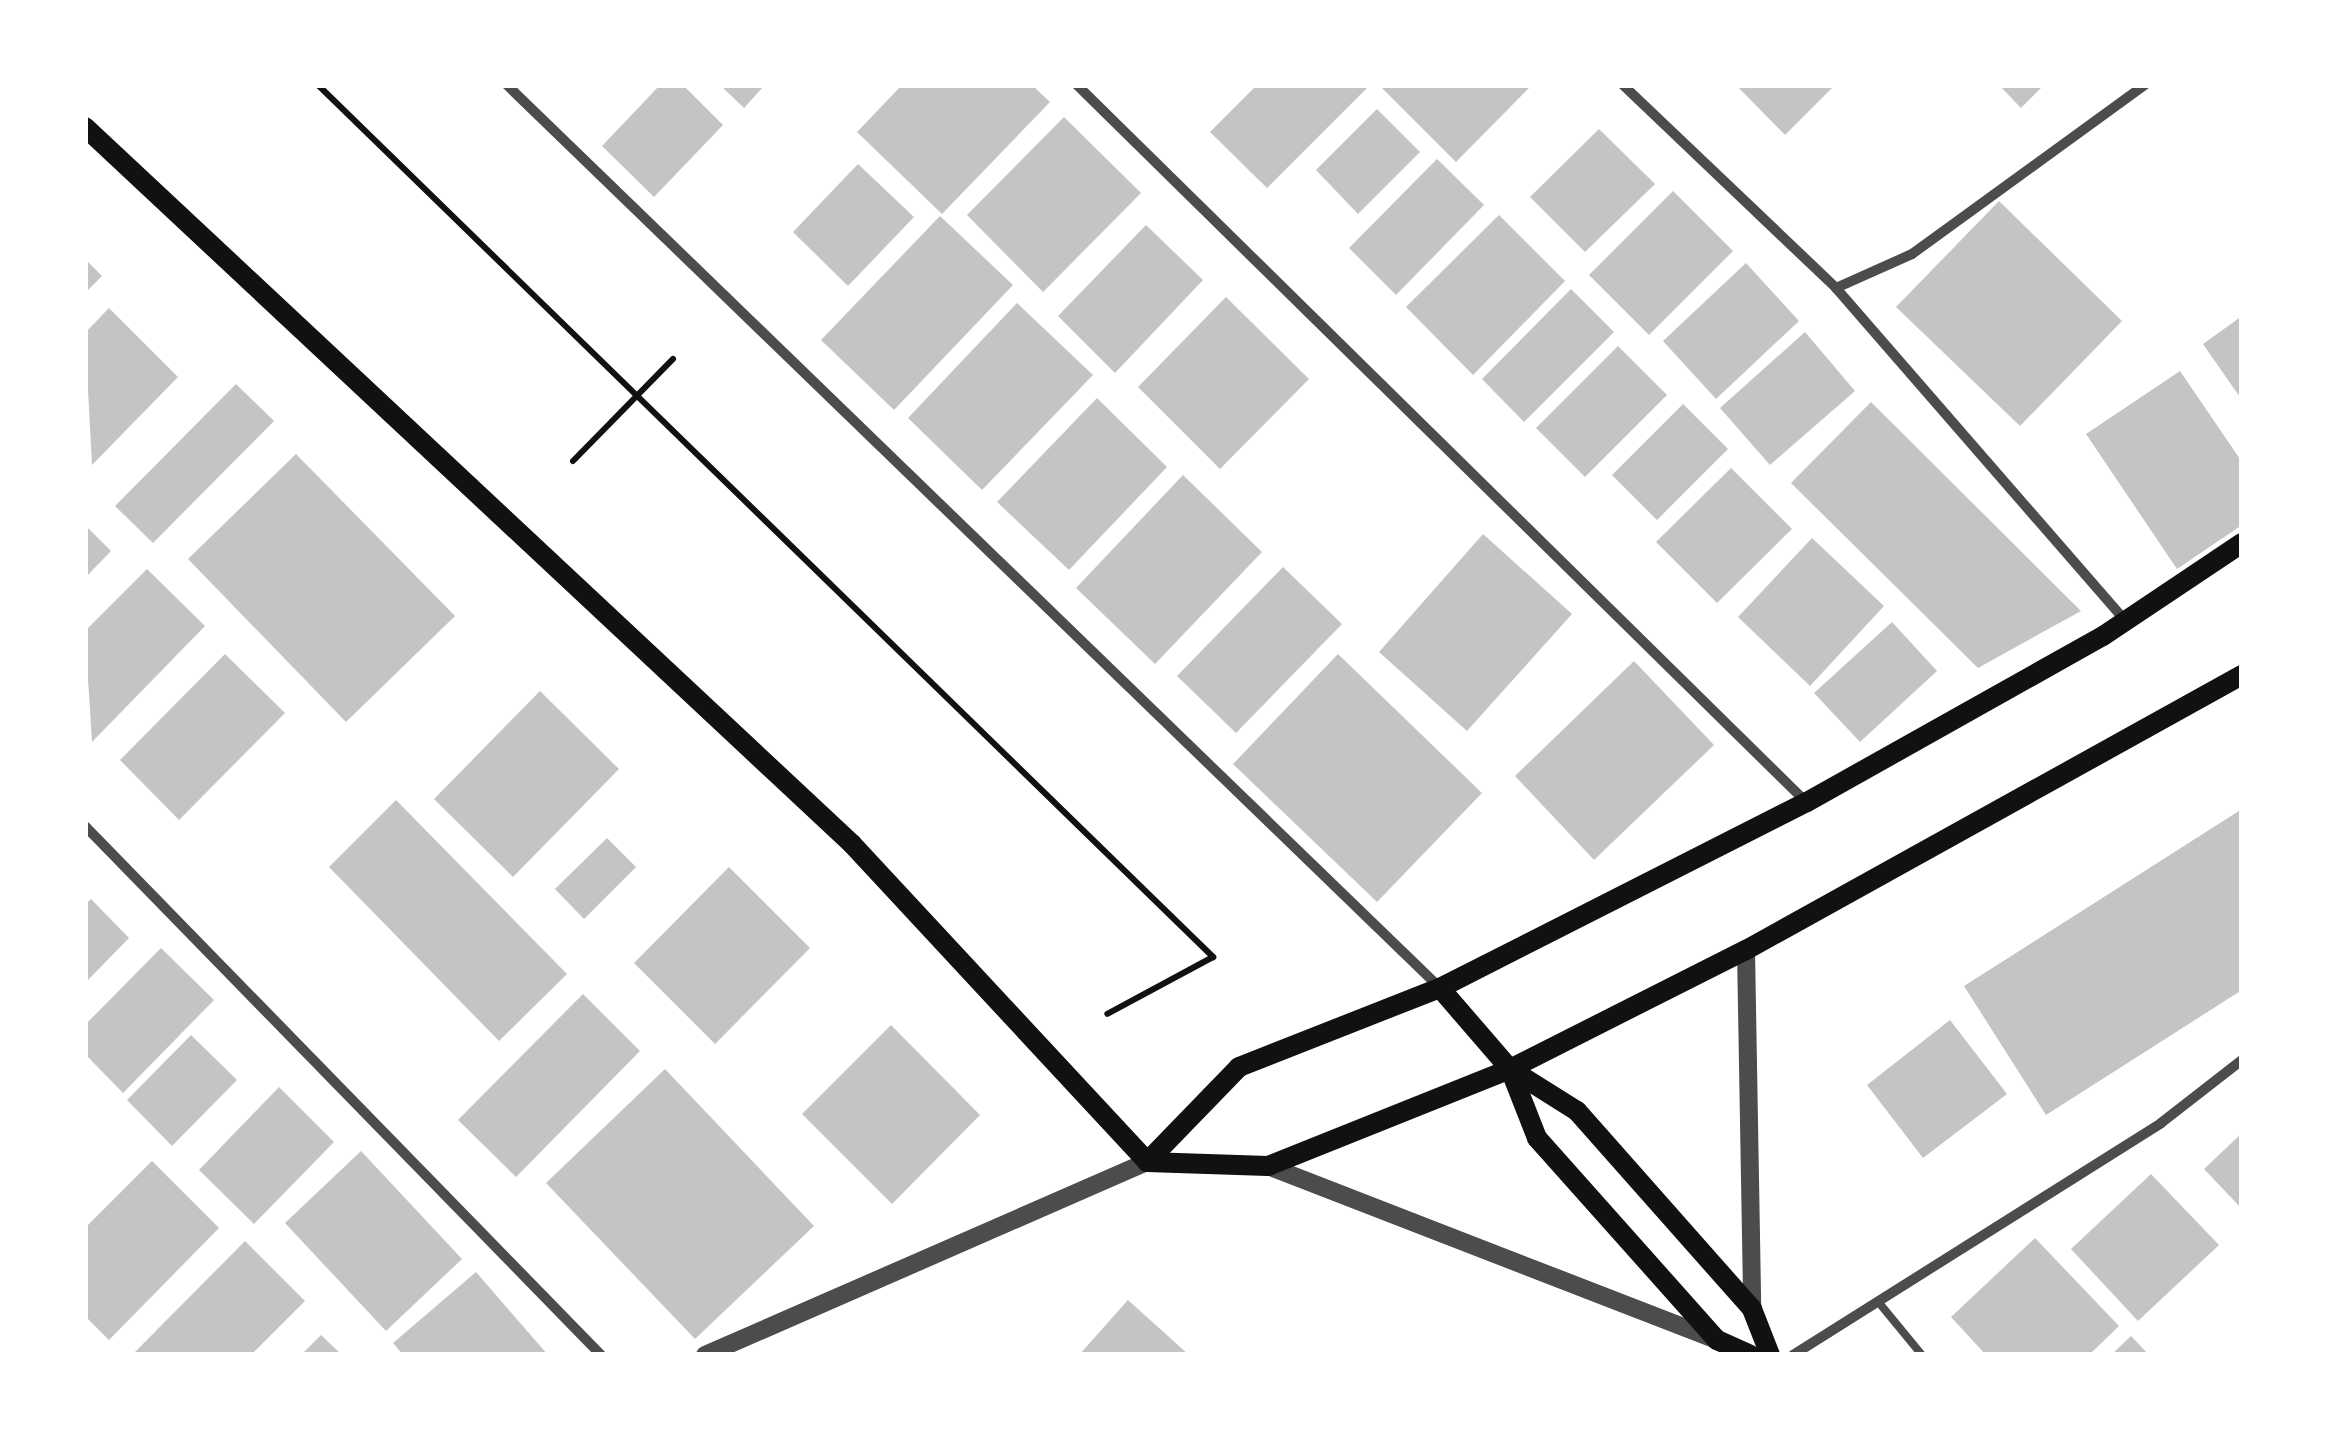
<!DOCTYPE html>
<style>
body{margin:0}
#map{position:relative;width:2327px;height:1440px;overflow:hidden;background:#fff;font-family:Jost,sans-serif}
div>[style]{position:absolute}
.building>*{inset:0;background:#c4c4c4}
.path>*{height:6px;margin:-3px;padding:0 3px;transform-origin:3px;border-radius:3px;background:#111}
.service>*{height:8px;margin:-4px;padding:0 4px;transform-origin:4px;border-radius:4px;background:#4c4c4c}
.minor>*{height:10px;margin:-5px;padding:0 5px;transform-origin:5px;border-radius:5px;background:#4c4c4c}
.tertiary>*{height:18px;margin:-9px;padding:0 9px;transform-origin:9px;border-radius:9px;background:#4c4c4c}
.secondary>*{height:20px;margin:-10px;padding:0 10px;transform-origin:10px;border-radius:10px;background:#111}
span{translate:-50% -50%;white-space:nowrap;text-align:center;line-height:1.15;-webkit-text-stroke:8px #fff;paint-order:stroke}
.frame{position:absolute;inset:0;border:88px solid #fff;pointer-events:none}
</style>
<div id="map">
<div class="building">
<div style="clip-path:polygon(660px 85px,683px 85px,723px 125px,654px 197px,602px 146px)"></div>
<div style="clip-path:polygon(720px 85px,765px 85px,744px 108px)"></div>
<div style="clip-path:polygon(902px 85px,1032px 85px,1050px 102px,942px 214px,857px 132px)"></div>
<div style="clip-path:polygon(1257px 85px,1364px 85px,1367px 88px,1267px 188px,1210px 132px)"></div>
<div style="clip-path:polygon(1532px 85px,1456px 162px,1382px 88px,1385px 85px)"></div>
<div style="clip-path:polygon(1736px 85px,1835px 85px,1785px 135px)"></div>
<div style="clip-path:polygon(1999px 85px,2044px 85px,2021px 108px)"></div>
<div style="clip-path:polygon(1377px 109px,1420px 152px,1358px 214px,1316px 170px)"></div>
<div style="clip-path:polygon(1064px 117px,1141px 193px,1043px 292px,967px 215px)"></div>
<div style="clip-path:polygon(1599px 129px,1655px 184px,1585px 252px,1530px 197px)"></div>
<div style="clip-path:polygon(1437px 159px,1484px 205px,1396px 295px,1349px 248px)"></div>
<div style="clip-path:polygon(858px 164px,914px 217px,848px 286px,793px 232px)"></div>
<div style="clip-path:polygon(1673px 191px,1733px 251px,1649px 335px,1589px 275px)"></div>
<div style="clip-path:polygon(1999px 201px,2122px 321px,2020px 426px,1896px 307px)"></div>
<div style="clip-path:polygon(1499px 215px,1565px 281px,1473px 375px,1406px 307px)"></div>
<div style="clip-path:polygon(940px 216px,1013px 285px,894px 410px,821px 340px)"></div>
<div style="clip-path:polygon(1146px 225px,1203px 280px,1115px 373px,1058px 316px)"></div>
<div style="clip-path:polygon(85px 259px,102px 276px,85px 293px)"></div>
<div style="clip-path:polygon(1746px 263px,1799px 321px,1716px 399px,1663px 341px)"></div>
<div style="clip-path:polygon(1571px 289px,1614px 332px,1524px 422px,1482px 379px)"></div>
<div style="clip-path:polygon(1226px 297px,1309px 379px,1220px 469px,1138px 387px)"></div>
<div style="clip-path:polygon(1017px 303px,1093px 375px,982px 490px,908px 418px)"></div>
<div style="clip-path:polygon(109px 308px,178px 377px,92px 465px,85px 333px)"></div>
<div style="clip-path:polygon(2242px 316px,2242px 400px,2203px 344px)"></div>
<div style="clip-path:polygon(1805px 332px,1855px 391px,1770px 465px,1720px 408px)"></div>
<div style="clip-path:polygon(1618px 346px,1667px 395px,1585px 477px,1536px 428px)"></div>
<div style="clip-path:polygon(2180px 371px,2242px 462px,2242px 525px,2177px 569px,2086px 434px)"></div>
<div style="clip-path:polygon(236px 384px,274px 421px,153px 543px,115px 506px)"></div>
<div style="clip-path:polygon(1097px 398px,1167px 467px,1069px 570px,997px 502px)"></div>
<div style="clip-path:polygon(1871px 402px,2081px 611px,1978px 668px,1791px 483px)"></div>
<div style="clip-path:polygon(1683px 404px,1728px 449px,1657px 520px,1612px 475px)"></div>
<div style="clip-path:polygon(296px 454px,455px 616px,346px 722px,188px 559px)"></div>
<div style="clip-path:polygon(1731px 468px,1792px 529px,1717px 603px,1656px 542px)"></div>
<div style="clip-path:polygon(1183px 475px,1262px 552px,1155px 664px,1076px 588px)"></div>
<div style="clip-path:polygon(85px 525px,111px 551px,85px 578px)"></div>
<div style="clip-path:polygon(1483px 534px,1572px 614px,1467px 731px,1379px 652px)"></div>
<div style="clip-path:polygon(1812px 538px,1884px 606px,1810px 686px,1738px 617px)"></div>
<div style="clip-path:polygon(1283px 567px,1342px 624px,1236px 733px,1177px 676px)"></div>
<div style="clip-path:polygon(147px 569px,205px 626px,92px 742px,85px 631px)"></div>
<div style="clip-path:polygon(1892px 622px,1937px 671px,1860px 742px,1814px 693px)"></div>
<div style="clip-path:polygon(225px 654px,285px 713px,179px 820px,120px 760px)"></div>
<div style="clip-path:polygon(1338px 654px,1482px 793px,1377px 902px,1233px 764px)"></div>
<div style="clip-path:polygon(1634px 661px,1714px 745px,1594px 860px,1515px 776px)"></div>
<div style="clip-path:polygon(540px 691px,619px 769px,513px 877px,434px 799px)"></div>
<div style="clip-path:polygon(396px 800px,567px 974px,499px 1041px,329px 867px)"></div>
<div style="clip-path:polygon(2242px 809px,2242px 990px,2046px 1115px,1964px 986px)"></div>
<div style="clip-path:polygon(607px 838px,636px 867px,584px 919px,555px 889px)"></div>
<div style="clip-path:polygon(729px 867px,810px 948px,715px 1044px,634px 963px)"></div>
<div style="clip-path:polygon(91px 899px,129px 938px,85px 983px,85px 905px)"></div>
<div style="clip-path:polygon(161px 948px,214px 1000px,123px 1093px,85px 1054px,85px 1025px)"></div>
<div style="clip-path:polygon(583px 994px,640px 1051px,516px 1177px,458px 1120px)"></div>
<div style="clip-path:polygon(1950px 1020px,2007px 1094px,1923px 1158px,1867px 1085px)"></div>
<div style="clip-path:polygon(891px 1025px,980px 1115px,892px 1204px,802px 1114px)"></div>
<div style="clip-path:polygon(191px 1035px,237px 1080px,172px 1146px,127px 1100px)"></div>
<div style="clip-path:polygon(665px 1069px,814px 1226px,695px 1339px,546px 1183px)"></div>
<div style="clip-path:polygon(279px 1087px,334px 1142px,254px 1224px,199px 1170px)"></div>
<div style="clip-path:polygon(2242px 1133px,2242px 1209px,2204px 1169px)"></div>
<div style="clip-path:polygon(361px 1151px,462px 1259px,386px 1331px,285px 1223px)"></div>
<div style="clip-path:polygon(152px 1161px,219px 1228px,109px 1340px,85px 1316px,85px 1228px)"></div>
<div style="clip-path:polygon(2151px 1174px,2219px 1245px,2138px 1321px,2071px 1249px)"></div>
<div style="clip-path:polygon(2035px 1238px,2119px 1326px,2089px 1355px,1986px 1355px,1951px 1317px)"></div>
<div style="clip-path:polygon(245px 1241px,305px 1301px,251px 1355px,132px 1355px)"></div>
<div style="clip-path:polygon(476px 1272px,548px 1355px,403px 1355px,393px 1343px)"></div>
<div style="clip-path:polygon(1128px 1300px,1189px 1355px,1079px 1355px)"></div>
<div style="clip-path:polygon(321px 1335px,342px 1355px,301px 1355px)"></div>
<div style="clip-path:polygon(2131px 1336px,2149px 1355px,2111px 1355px)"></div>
</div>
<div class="path">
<div style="left:318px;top:85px;width:1250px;rotate:44.25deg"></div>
<div style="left:1213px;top:957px;width:120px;rotate:151.7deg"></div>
<div style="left:573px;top:461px;width:143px;rotate:-45.6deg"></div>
</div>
<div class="service">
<div style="left:1880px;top:1304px;width:66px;rotate:50.5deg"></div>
</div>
<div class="minor">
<div style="left:507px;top:85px;width:1298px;rotate:44.06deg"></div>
<div style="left:1077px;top:85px;width:1023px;rotate:44.52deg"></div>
<div style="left:1623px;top:85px;width:294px;rotate:43.6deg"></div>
<div style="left:1836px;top:288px;width:441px;rotate:49deg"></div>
<div style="left:1836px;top:288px;width:83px;rotate:-24.1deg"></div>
<div style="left:1912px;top:254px;width:288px;rotate:-36deg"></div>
<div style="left:85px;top:826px;width:739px;rotate:45.71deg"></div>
<div style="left:1793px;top:1355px;width:435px;rotate:-32.2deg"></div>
<div style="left:2161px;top:1123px;width:103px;rotate:-37.9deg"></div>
</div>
<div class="tertiary">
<div style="left:1746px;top:950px;width:359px;rotate:89deg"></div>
<div style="left:1268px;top:1166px;width:481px;rotate:21.2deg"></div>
<div style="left:705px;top:1355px;width:482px;rotate:-23.6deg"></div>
</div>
<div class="secondary">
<div style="left:85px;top:127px;width:1050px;rotate:43.07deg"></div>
<div style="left:852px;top:844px;width:434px;rotate:47.1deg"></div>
<div style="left:1147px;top:1162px;width:121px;rotate:1.9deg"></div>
<div style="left:1268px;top:1166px;width:261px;rotate:-21.8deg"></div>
<div style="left:1510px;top:1069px;width:264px;rotate:-26.8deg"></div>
<div style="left:1746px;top:950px;width:567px;rotate:-29.01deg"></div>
<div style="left:1440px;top:988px;width:107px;rotate:49.2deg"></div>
<div style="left:1510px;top:1069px;width:79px;rotate:32.1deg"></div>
<div style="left:1577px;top:1111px;width:264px;rotate:48.5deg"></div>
<div style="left:1752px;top:1309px;width:49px;rotate:68.6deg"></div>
<div style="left:1510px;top:1069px;width:74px;rotate:68.6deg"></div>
<div style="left:1537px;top:1138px;width:271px;rotate:48.3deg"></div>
<div style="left:1717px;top:1340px;width:36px;rotate:24deg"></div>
<div style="left:1147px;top:1162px;width:132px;rotate:-45.9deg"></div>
<div style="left:1239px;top:1067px;width:216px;rotate:-21.5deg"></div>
<div style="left:1440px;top:988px;width:411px;rotate:-26.9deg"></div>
<div style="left:1807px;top:802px;width:339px;rotate:-29.3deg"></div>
<div style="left:2103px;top:636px;width:167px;rotate:-33.8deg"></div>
</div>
<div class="frame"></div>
</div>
